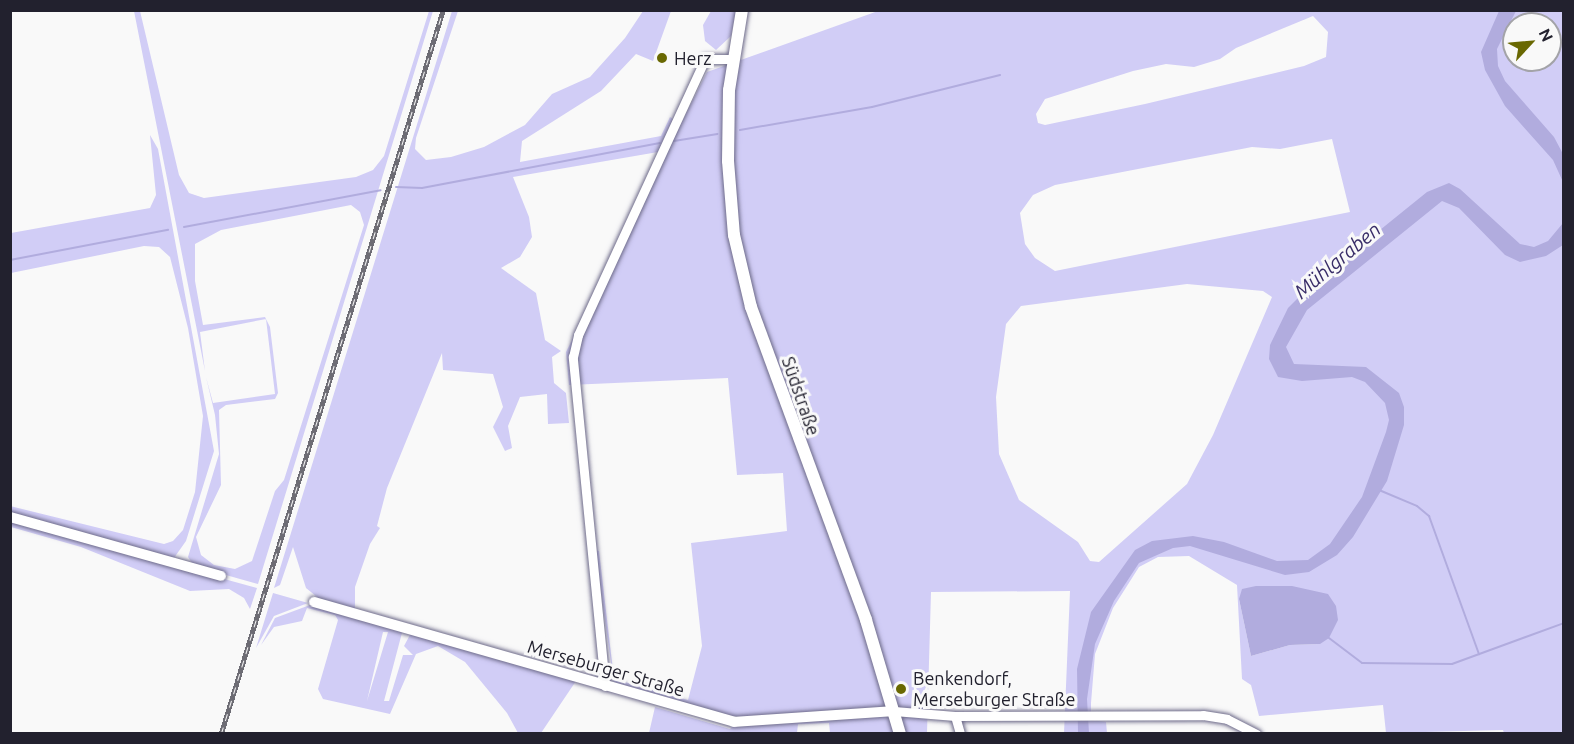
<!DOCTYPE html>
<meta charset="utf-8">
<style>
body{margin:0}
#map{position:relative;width:1574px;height:744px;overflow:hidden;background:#f9f9f9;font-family:Ubuntu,sans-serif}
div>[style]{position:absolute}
.green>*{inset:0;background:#d1cdf6}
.water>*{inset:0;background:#b1acde}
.stream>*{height:2px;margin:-1px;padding:0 1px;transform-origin:1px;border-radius:1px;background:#b1acde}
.roads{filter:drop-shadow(0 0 2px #6d6a89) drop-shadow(0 0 2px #6d6a89)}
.minor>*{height:9px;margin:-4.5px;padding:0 4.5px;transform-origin:4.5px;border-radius:4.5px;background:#fff}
.tertiary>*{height:10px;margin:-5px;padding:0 5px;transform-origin:5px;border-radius:5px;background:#fff}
.secondary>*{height:12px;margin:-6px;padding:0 6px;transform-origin:6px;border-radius:6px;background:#fff}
.rail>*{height:4.5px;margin-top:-2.25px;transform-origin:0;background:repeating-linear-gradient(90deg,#f9f9f9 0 7px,#6d6c74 0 14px);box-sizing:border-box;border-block:2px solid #6d6c74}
.dots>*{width:16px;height:16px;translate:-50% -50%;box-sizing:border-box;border:3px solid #f9f9f9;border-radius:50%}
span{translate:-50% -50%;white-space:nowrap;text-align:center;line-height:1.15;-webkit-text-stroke:6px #f9f9f9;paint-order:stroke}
.poi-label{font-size:18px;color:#22212e}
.left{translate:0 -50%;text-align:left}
.street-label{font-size:18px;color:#22212e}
.water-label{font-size:20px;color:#392d68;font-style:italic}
.frame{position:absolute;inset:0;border:12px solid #22212e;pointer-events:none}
.north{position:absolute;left:1502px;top:12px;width:60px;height:60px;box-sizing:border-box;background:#f9f9f9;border:2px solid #a3a3a8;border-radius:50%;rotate:64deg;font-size:16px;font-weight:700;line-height:24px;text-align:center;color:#22212e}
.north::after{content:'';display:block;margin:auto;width:21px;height:27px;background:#696802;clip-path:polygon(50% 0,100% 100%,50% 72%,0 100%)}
</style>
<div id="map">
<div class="green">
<div style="clip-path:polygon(evenodd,134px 11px,140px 11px,179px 175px,189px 193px,204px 198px,356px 177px,373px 170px,384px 156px,429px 11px,433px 11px,258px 584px,194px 566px,188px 557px,219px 454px,215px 415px,206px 377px,213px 403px,275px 394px,266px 319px,200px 332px,205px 371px,134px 11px,351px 205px,360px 212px,364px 225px,284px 480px,275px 491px,252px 561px,235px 569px,214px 565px,201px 555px,196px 537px,221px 485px,219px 410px,226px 405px,275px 399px,278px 393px,270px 327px,265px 317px,203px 325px,195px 281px,195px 244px,221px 230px,351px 205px)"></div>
<div style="clip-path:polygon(452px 11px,458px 11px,416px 138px,415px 149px,426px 160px,451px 157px,484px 147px,525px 125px,552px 94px,590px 77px,625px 38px,643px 11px,671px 11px,653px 61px,636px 54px,601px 91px,522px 141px,520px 162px,661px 136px,670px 117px,673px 119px,658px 152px,513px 177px,529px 217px,532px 237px,520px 257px,501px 268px,536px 293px,545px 340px,561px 351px,552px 357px,554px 383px,566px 393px,569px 423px,548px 424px,547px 394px,520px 397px,508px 426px,512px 448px,505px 451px,493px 427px,503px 407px,493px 374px,443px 370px,442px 353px,387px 488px,377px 526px,380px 528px,370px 544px,355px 587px,355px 610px,322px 601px,306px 588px,293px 547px,280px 585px,274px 588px)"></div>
<div style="clip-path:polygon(711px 11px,736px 11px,731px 36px,716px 50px,705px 41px,703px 25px)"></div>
<div style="clip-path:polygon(evenodd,878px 11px,1563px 11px,1563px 733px,1504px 733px,1503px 730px,1386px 733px,1383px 705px,1259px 716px,1251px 685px,1242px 679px,1237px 585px,1189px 556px,1158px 557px,1139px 567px,1113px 608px,1095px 654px,1091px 703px,1091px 720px,1106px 722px,1107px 733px,1064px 733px,1070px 591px,931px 592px,927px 733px,830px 733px,829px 723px,798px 724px,797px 733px,649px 733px,655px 707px,730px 729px,743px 717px,726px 716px,614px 684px,595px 550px,599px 551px,614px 679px,688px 700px,702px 646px,691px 543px,787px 531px,783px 473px,737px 475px,728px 378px,569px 385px,566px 352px,707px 72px,878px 11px,1313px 16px,1328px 32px,1326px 57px,1304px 66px,1145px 104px,1045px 125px,1038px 123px,1036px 114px,1045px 99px,1133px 71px,1166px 64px,1194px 67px,1220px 59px,1236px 48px,1313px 16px,878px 11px,1514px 24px,1550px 24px,1550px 60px,1514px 60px,1514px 24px,878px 11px,1332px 139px,1350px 212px,1055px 271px,1035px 258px,1025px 244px,1020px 213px,1033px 195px,1055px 185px,1252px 147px,1280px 149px,1332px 139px,878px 11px,1187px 284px,1263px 291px,1272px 297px,1213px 435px,1187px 484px,1099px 562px,1090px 561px,1078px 542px,1019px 500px,999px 454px,996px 397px,1006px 324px,1021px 306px,1187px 284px,878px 11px,1239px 599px,1320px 644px,1290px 645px,1251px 656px,1239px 599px)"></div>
<div style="clip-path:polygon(150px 135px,158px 149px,214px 451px,186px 541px,174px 558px,11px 514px,10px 506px,164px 544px,173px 541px,183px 530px,195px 492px,203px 416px,188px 328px,170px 257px,159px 247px,144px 246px,11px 273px,11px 233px,150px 208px,156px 195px)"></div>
<div style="clip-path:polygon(10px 520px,257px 588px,250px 609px,244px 598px,229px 589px,190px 591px,81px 547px,11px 527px)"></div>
<div style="clip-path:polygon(273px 593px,308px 603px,274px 616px,256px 648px)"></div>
<div style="clip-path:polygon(evenodd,310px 605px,403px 629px,384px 701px,389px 701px,403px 655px,413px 655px,404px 646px,411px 633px,577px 679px,598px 689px,576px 681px,541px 733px,518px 733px,507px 713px,465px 662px,438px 646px,416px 654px,390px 714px,323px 699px,318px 689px,338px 620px,335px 615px,307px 608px,302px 621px,274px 627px,261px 645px,275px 618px,310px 605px,383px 632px,388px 632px,367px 701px,383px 632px)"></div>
</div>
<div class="water">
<div style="clip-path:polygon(1499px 11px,1516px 11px,1497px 49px,1498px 66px,1505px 81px,1554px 137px,1563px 154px,1563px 182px,1553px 160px,1505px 106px,1485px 70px,1481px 52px)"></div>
<div style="clip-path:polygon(1449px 183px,1460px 189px,1520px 244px,1534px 247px,1548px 241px,1563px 223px,1563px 245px,1546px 256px,1520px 262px,1505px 255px,1459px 208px,1442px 201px,1307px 310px,1286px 347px,1294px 364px,1366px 367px,1399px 393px,1404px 407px,1404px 425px,1387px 481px,1353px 537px,1337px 555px,1309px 572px,1285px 575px,1190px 546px,1173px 548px,1139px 563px,1114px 601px,1095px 644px,1087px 699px,1089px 733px,1078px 734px,1077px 669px,1091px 612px,1135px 550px,1152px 541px,1193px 536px,1224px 542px,1277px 561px,1308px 560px,1330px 544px,1362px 497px,1386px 432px,1389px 420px,1385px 403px,1365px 382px,1352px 377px,1302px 381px,1278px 377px,1269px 359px,1270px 345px,1288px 308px,1307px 289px,1427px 192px)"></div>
<div style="clip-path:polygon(1256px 586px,1292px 586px,1328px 594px,1336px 606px,1338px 620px,1329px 638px,1320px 644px,1290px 645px,1251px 656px,1239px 599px,1242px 589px)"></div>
</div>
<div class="stream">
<div style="left:740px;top:130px;width:134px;rotate:-9.9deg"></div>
<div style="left:872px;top:107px;width:132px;rotate:-14deg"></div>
<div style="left:674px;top:141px;width:44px;rotate:-9.2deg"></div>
<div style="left:396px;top:187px;width:26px;rotate:2deg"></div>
<div style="left:422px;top:188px;width:242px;rotate:-10.7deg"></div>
<div style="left:184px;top:227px;width:200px;rotate:-10.6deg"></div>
<div style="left:10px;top:260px;width:161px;rotate:-10.8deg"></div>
<div style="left:1379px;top:490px;width:41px;rotate:22.8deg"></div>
<div style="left:1417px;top:506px;width:16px;rotate:40deg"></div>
<div style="left:1429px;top:516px;width:147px;rotate:70.1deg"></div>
<div style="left:1329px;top:638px;width:41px;rotate:37.1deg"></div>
<div style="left:1362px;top:663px;width:90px;rotate:0.6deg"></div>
<div style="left:1452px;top:664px;width:119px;rotate:-20.1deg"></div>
</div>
<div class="roads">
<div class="minor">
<div style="left:605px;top:686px;width:331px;rotate:-95.6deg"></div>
<div style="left:573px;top:357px;width:23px;rotate:-77deg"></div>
<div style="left:578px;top:335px;width:304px;rotate:-65.3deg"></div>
<div style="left:705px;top:59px;width:27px"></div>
<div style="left:894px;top:711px;width:61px;rotate:4.7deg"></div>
<div style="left:955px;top:716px;width:248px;rotate:-0.2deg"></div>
<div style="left:1203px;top:715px;width:24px;rotate:9deg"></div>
<div style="left:1227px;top:719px;width:33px;rotate:27deg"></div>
<div style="left:955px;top:716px;width:19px;rotate:74deg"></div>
</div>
<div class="tertiary">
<div style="left:10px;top:517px;width:219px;rotate:15.6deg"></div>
<div style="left:314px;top:602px;width:437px;rotate:15.9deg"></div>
<div style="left:734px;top:722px;width:160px;rotate:-3.9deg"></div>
</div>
<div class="secondary">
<div style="left:742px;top:10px;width:81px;rotate:99.2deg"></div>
<div style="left:729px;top:90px;width:71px;rotate:90.8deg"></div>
<div style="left:728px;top:161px;width:74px;rotate:85.4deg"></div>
<div style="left:734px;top:235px;width:74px;rotate:76.7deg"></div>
<div style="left:751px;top:307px;width:333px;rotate:69.8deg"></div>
<div style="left:866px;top:620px;width:119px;rotate:73.4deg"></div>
</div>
</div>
<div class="rail">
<div style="left:221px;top:734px;width:757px;rotate:-72.95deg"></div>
</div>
<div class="dots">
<div style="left:662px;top:58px;background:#696802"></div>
<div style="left:901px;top:689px;background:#696802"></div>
</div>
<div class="poi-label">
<span class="left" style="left:674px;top:58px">Herz</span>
<span class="left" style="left:913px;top:689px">Benkendorf,<br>Merseburger Straße</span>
</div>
<div class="street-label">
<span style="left:801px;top:396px;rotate:71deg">Südstraße</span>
<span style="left:606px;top:668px;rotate:16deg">Merseburger Straße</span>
</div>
<div class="water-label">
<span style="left:1337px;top:260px;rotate:-40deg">Mühlgraben</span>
</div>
<div class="frame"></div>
<div class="north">N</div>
</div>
